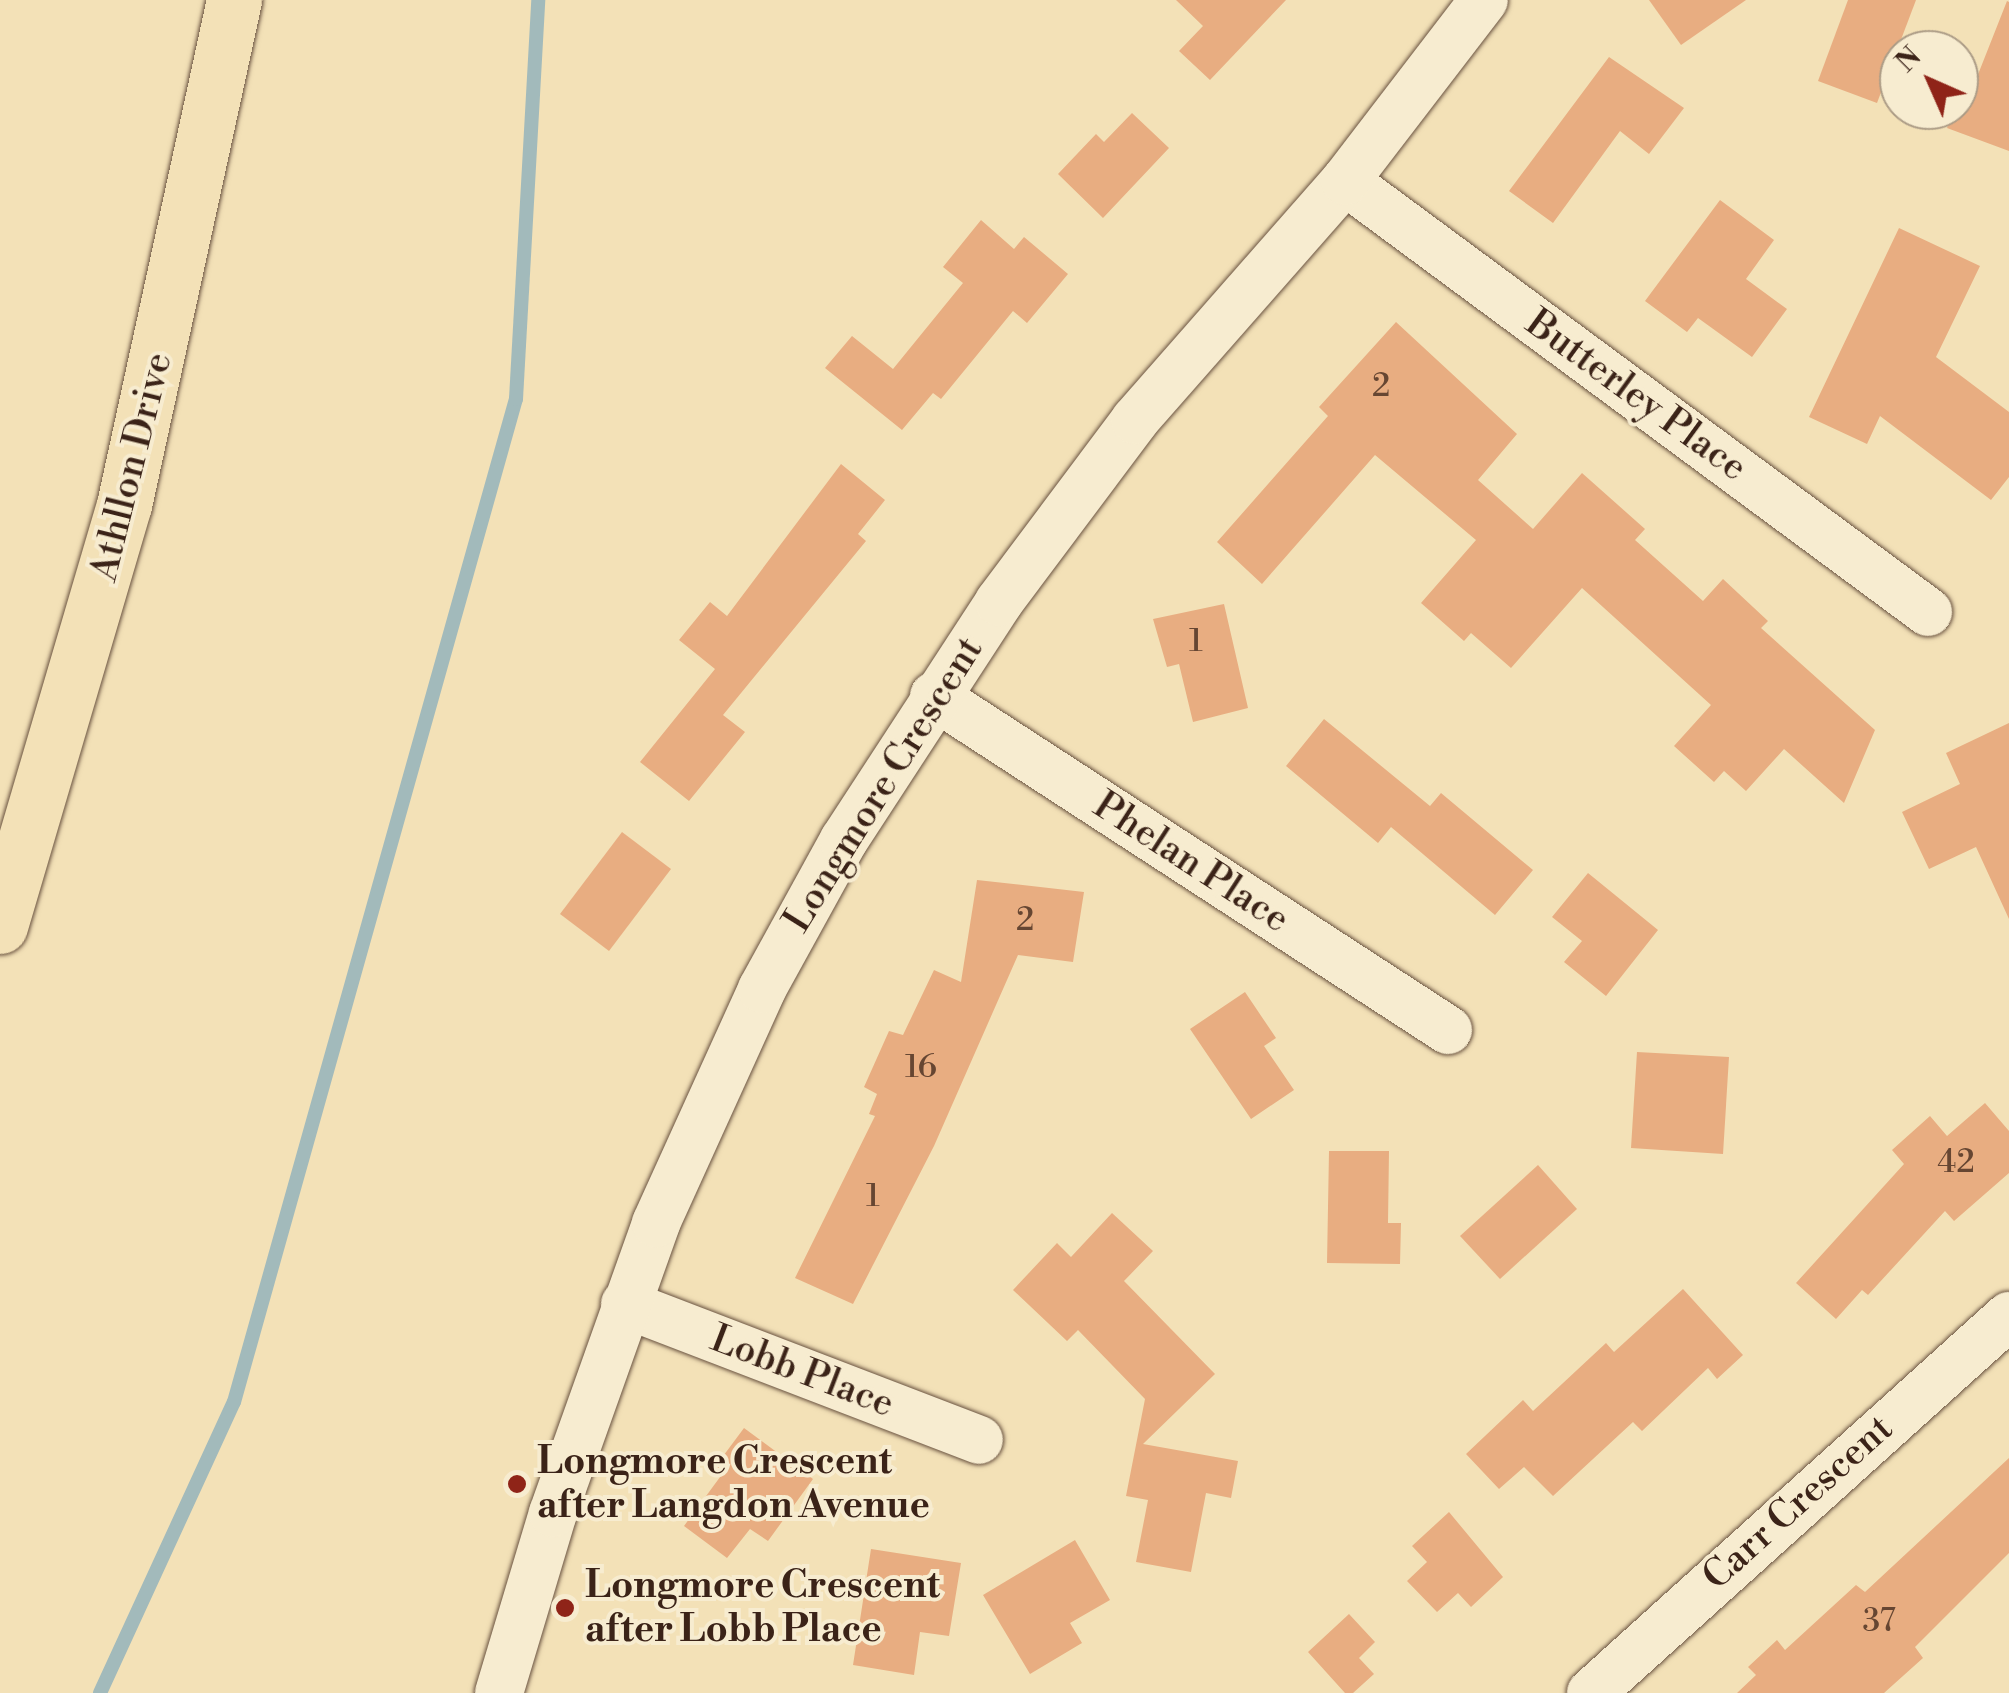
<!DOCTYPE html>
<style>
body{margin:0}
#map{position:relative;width:2009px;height:1693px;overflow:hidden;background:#f3e1b7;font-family:"Libre Bodoni",serif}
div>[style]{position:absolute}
.stream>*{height:14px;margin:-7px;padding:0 7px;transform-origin:7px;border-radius:7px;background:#a2babb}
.building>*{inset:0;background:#e8ad81}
.roads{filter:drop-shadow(0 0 2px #695240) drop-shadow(0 0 2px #695240)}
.minor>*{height:48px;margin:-24px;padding:0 24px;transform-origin:24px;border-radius:24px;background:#f7ecd0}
.major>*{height:55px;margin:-27.5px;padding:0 27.5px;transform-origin:27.5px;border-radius:27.5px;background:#f3e1b7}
.dots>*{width:28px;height:28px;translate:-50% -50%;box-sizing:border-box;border:5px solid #f7ecd0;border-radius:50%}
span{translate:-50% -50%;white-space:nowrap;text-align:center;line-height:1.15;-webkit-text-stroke:8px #f7ecd0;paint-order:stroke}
.number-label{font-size:32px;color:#664632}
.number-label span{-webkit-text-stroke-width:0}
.street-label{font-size:38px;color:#3b2318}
.poi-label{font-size:38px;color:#3b2318;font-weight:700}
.left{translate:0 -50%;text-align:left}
.north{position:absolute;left:1879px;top:30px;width:100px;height:100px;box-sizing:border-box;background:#f7ecd0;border:2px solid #ac9c86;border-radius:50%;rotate:315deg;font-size:28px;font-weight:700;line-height:40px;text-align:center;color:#3b2318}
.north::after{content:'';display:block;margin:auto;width:35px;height:45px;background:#8f2418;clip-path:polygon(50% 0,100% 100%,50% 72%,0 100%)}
</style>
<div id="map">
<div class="stream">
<div style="left:100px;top:1693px;width:320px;rotate:-65.3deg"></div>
<div style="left:234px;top:1402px;width:1042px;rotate:-74.3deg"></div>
<div style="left:516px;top:399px;width:400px;rotate:-86.8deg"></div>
</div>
<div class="building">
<div style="clip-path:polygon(1176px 0,1286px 0,1210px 80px,1179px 51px,1203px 26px)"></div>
<div style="clip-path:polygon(1649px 0,1746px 0,1681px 45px)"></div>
<div style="clip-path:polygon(1848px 0,1916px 0,1877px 103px,1818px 81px)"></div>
<div style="clip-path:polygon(2007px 1px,2009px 2px,2009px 151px,1947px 128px,1968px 73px,1977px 77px)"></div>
<div style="clip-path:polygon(1609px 57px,1684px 108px,1649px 154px,1620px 131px,1553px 223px,1509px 191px)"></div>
<div style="clip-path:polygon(1132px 113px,1169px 148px,1103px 218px,1058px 174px,1096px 134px,1104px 142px)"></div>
<div style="clip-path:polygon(1720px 200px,1774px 240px,1746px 279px,1787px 309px,1752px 357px,1698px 318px,1687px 332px,1645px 301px)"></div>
<div style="clip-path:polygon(981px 220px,1014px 249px,1024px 237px,1068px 274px,1027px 323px,1013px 311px,941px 399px,933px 393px,902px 430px,825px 368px,852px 336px,893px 369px,963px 283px,943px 267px)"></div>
<div style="clip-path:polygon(1899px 228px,1980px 266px,1936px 357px,2009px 412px,2009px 477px,1991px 500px,1880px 416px,1867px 444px,1809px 417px)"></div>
<div style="clip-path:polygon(1396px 322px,1517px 434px,1478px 480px,1533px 529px,1582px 473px,1645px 529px,1635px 540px,1703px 601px,1723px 579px,1768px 621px,1761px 628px,1875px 730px,1844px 803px,1784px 749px,1746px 791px,1724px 771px,1714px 782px,1674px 746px,1711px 705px,1582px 588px,1511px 668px,1471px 633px,1464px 641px,1421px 603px,1476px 540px,1375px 455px,1262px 584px,1217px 542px,1328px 416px,1319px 407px)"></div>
<div style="clip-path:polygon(841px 464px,885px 500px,858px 534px,866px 541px,723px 715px,745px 732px,689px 801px,640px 762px,715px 669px,679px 640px,710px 602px,727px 616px)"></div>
<div style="clip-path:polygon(1224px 604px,1248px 708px,1193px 722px,1179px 664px,1167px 667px,1153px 619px)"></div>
<div style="clip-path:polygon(1324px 719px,1430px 806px,1441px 793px,1533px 870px,1495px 915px,1391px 827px,1378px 843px,1286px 766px)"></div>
<div style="clip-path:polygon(2009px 723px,2009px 919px,1976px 847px,1929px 869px,1902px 812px,1960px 784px,1946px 753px)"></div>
<div style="clip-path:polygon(622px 832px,671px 869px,609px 951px,560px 914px)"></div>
<div style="clip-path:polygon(1588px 873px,1658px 930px,1606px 996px,1564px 962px,1582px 941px,1552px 917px)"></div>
<div style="clip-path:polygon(977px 880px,1084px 892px,1073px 962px,1018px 955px,934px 1146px,853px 1304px,795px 1278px,875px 1116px,869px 1114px,877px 1094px,864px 1087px,889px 1031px,903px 1035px,934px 970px,961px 982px)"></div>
<div style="clip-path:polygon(1245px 992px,1276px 1038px,1264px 1046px,1294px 1090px,1251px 1119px,1190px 1029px)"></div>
<div style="clip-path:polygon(1637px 1052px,1729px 1057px,1723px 1154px,1631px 1148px)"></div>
<div style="clip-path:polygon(1985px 1103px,2009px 1131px,2009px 1173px,1954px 1221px,1945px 1211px,1868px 1295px,1862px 1290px,1836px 1319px,1796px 1283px,1904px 1164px,1892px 1150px,1930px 1116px,1947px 1136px)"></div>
<div style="clip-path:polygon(1329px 1151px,1389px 1151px,1388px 1223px,1401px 1223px,1400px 1264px,1327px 1263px)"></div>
<div style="clip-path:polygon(1538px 1165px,1577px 1209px,1500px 1279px,1460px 1236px)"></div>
<div style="clip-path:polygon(1112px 1213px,1153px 1251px,1124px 1281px,1215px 1374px,1143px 1444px,1238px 1461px,1231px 1498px,1206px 1493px,1191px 1572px,1136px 1562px,1148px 1500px,1126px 1496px,1145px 1399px,1078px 1330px,1067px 1341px,1013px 1290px,1057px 1243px,1071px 1257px)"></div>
<div style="clip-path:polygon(1683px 1289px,1743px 1355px,1717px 1379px,1708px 1368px,1642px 1431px,1633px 1422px,1553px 1496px,1524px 1467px,1499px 1489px,1466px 1454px,1523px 1400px,1533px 1411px,1606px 1343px,1614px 1352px)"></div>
<div style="clip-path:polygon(744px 1428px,813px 1479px,768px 1541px,750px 1529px,727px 1558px,684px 1526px,723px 1473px,715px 1467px)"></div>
<div style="clip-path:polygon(2009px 1458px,2009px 1553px,1915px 1647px,1923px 1658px,1884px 1693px,1737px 1693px,1756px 1675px,1748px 1667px,1777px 1640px,1785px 1650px,1856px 1585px,1865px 1592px)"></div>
<div style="clip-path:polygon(1449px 1512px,1503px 1577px,1471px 1607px,1458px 1593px,1437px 1612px,1407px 1581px,1427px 1562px,1412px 1546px)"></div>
<div style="clip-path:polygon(1075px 1540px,1110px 1600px,1070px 1623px,1082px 1643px,1030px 1674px,983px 1595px)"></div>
<div style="clip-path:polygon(871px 1549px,961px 1563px,949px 1636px,920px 1632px,914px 1675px,853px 1665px)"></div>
<div style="clip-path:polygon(1349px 1614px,1375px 1642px,1359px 1658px,1374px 1674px,1353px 1693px,1345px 1693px,1308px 1652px)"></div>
</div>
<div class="roads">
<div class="minor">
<div style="left:1345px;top:181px;width:725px;rotate:36.47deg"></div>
<div style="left:934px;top:696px;width:613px;rotate:33.02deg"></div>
<div style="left:625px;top:1304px;width:379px;rotate:21deg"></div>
<div style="left:499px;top:1693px;width:188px;rotate:-73.3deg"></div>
<div style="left:553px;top:1513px;width:308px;rotate:-70.4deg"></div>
<div style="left:656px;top:1223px;width:257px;rotate:-65.6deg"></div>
<div style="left:762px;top:989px;width:170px;rotate:-61.2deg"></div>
<div style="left:844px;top:840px;width:284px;rotate:-56.9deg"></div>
<div style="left:999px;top:602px;width:227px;rotate:-53.2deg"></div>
<div style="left:1135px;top:420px;width:318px;rotate:-48.7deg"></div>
<div style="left:1345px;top:181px;width:228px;rotate:-52.5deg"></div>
<div style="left:1591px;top:1693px;width:563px;rotate:-42.05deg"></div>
</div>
<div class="major">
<div style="left:0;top:926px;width:439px;rotate:-73.6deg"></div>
<div style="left:124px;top:505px;width:517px;rotate:-77.71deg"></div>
</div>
</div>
<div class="dots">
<div style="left:517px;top:1484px;background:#8f2418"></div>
<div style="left:565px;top:1608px;background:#8f2418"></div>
</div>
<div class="number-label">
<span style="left:1381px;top:386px">2</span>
<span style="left:1196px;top:641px">1</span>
<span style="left:1025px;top:920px">2</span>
<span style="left:921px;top:1067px">16</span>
<span style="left:1956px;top:1162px">42</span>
<span style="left:873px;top:1196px">1</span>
<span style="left:1879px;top:1621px">37</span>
</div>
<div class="street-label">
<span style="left:1636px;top:396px;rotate:36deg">Butterley Place</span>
<span style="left:132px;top:467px;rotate:-76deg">Athllon Drive</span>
<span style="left:884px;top:785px;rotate:-58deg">Longmore Crescent</span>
<span style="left:1191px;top:863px;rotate:33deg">Phelan Place</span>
<span style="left:802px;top:1372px;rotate:21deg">Lobb Place</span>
<span style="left:1798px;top:1503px;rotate:-42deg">Carr Crescent</span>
</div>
<div class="poi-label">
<span class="left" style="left:537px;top:1484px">Longmore Crescent<br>after Langdon Avenue</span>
<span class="left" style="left:585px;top:1608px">Longmore Crescent<br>after Lobb Place</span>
</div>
<div class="north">N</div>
</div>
